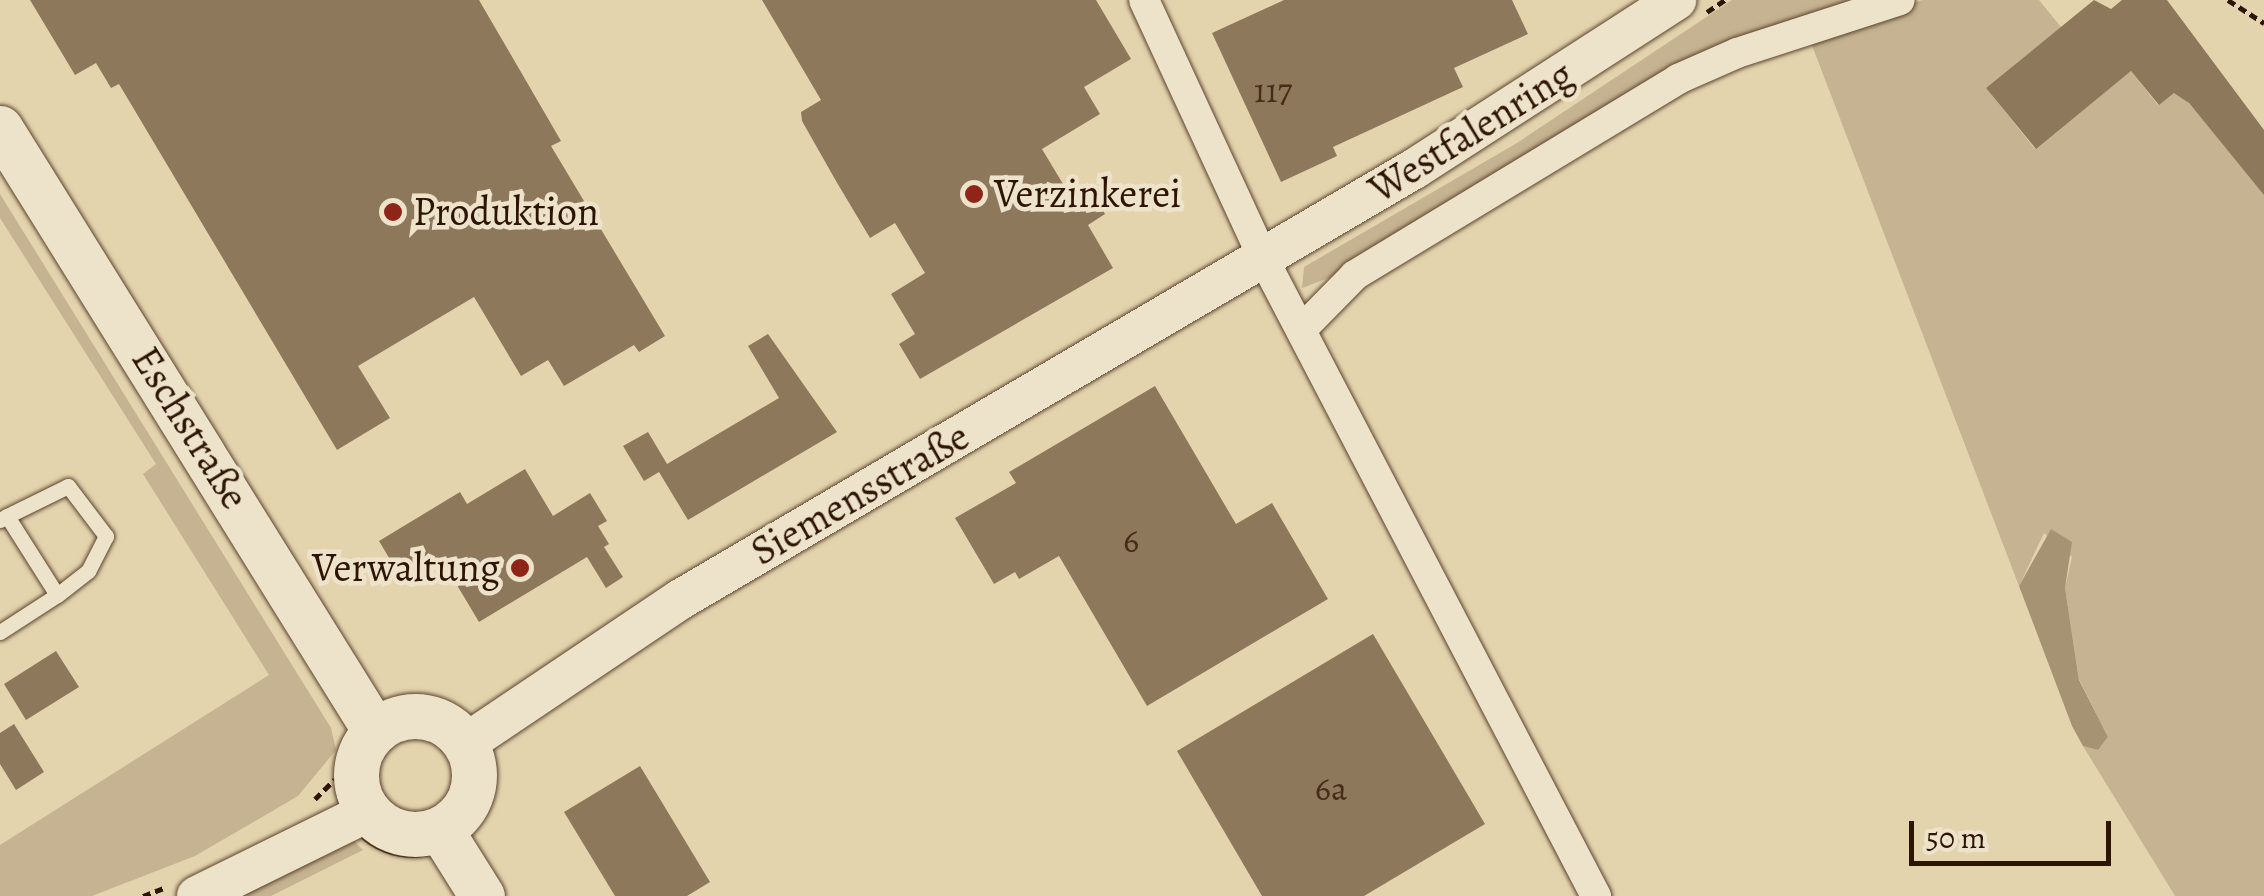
<!DOCTYPE html>
<meta charset="utf-8">
<style>
body{margin:0}
#map{position:relative;width:2264px;height:896px;overflow:hidden;background:#e4d4ae;font-family:Alegreya,serif}
div>[style]{position:absolute}
.green>*{inset:0;background:#c5b391}
.water>*{inset:0;background:#a69374}
.building>*{inset:0;background:#8d785c}
.path>*{height:5px;margin-top:-2.5px;transform-origin:0;background:repeating-linear-gradient(90deg,#2e1403 0 8px,transparent 0 13px)}
.path>.ring{margin:-2.5px;padding:0;box-sizing:content-box;background:none;border:5px solid #2e1403;border-radius:50%}
.roads{filter:drop-shadow(0 0 2px #5c442e) drop-shadow(0 0 2px #5c442e)}
.service>*{height:15px;margin:-7.5px;padding:0 7.5px;transform-origin:7.5px;border-radius:7.5px;background:#ede3ca}
.minor>*{height:30px;margin:-15px;padding:0 15px;transform-origin:15px;border-radius:15px;background:#ede3ca}
.tertiary>*{height:40px;margin:-20px;padding:0 20px;transform-origin:20px;border-radius:20px;background:#ede3ca}
.secondary>*{height:45px;margin:-22.5px;padding:0 22.5px;transform-origin:22.5px;border-radius:22.5px;background:#ede3ca}
.secondary>.ring{margin:-22.5px;padding:0;box-sizing:content-box;background:none;border:45px solid #ede3ca;border-radius:50%}
.dots>*{width:28px;height:28px;translate:-50% -50%;box-sizing:border-box;border:5px solid #ede3ca;border-radius:50%}
span{translate:-50% -50%;white-space:nowrap;text-align:center;line-height:1.15;-webkit-text-stroke:9px #ede3ca;paint-order:stroke}
.number-label{font-size:35px;color:#462d19}
.number-label span{-webkit-text-stroke-width:0}
.street-label{font-size:40px;color:#2e1403}
.poi-label{font-size:40px;color:#2e1403}
.left{translate:0 -50%;text-align:left}
.right{translate:-100% -50%;text-align:right}
.scale{position:absolute;left:1909px;top:821px;width:202px;height:45px;box-sizing:border-box;border:5px solid #2e1403;border-top:0;padding-left:12px;font-size:30px;line-height:35px;white-space:nowrap;color:#2e1403;-webkit-text-stroke:8px #ede3ca;paint-order:stroke}
</style>
<div id="map">
<div class="green">
<div style="clip-path:polygon(1732px 0,1884px 0,1671px 72px,1331px 277px,1302px 288px,1304px 267px,1517px 143px)"></div>
<div style="clip-path:polygon(1923px 0,2039px 0,2061px 27px,1986px 88px,2035px 149px,2131px 71px,2158px 105px,2178px 90px,2254px 182px,2264px 175px,2264px 896px,2175px 896px,2083px 746px,2098px 750px,2108px 737px,2079px 679px,2065px 588px,2072px 557px,2044px 533px,2019px 586px,1808px 35px)"></div>
<div style="clip-path:polygon(0 194px,331px 728px,336px 750px,298px 796px,195px 856px,92px 896px,0 896px,0 845px,269px 675px,143px 474px,156px 464px,0 218px)"></div>
<div style="clip-path:polygon(353px 840px,363px 850px,271px 896px,237px 896px)"></div>
</div>
<div class="water">
<div style="clip-path:polygon(2051px 529px,2072px 542px,2065px 588px,2079px 680px,2108px 737px,2098px 750px,2083px 746px,2072px 726px,2019px 586px)"></div>
</div>
<div class="building">
<div style="clip-path:polygon(30px 0,479px 0,561px 141px,551px 146px,665px 336px,639px 352px,634px 345px,564px 386px,548px 360px,521px 376px,474px 297px,358px 366px,390px 418px,337px 450px,119px 84px,111px 88px,96px 63px,75px 75px)"></div>
<div style="clip-path:polygon(762px 0,1096px 0,1131px 59px,1084px 87px,1100px 114px,1042px 149px,1069px 194px,1086px 183px,1105px 214px,1088px 225px,1113px 268px,920px 379px,899px 344px,915px 334px,891px 294px,925px 273px,895px 223px,870px 238px,836px 181px,802px 121px,801px 112px,821px 100px)"></div>
<div style="clip-path:polygon(1284px 0,1512px 0,1528px 34px,1454px 68px,1463px 87px,1333px 147px,1337px 156px,1281px 182px,1212px 33px)"></div>
<div style="clip-path:polygon(2094px 0,2111px 9px,2122px 0,2167px 0,2264px 130px,2264px 195px,2189px 103px,2174px 93px,2159px 105px,2131px 71px,2036px 149px,1986px 88px)"></div>
<div style="clip-path:polygon(768px 334px,837px 432px,688px 520px,659px 472px,644px 481px,623px 446px,648px 432px,667px 464px,779px 398px,748px 346px)"></div>
<div style="clip-path:polygon(1155px 386px,1236px 524px,1272px 503px,1328px 599px,1147px 706px,1059px 556px,1019px 579px,1015px 572px,994px 584px,955px 518px,1016px 483px,1009px 472px)"></div>
<div style="clip-path:polygon(525px 469px,553px 516px,590px 493px,607px 521px,598px 526px,609px 544px,604px 547px,623px 577px,606px 588px,587px 557px,479px 622px,442px 560px,404px 583px,379px 541px,460px 492px,467px 504px)"></div>
<div style="clip-path:polygon(1373px 634px,1485px 824px,1364px 896px,1262px 896px,1177px 751px)"></div>
<div style="clip-path:polygon(56px 651px,79px 687px,26px 720px,4px 684px)"></div>
<div style="clip-path:polygon(14px 724px,44px 772px,16px 790px,0 764px,0 733px)"></div>
<div style="clip-path:polygon(640px 766px,710px 882px,687px 896px,615px 896px,564px 812px)"></div>
</div>
<div class="path">
<div style="left:2228px;top:0;width:43px;rotate:32.6deg"></div>
<div style="left:1707px;top:12px;width:22px;rotate:-34deg"></div>
<div class="ring" style="left:337px;top:705px;width:145px;height:145px"></div>
<div style="left:315px;top:799px;width:28px;rotate:-45deg"></div>
<div style="left:143px;top:896px;width:22px;rotate:-21deg"></div>
</div>
<div class="roads">
<div class="service">
<div style="left:7px;top:516px;width:68px;rotate:-26.2deg"></div>
<div style="left:68px;top:486px;width:63px;rotate:52.8deg"></div>
<div style="left:106px;top:536px;width:39px;rotate:117deg"></div>
<div style="left:88px;top:571px;width:39px;rotate:142deg"></div>
<div style="left:0;top:520px;width:8px;rotate:-30deg"></div>
<div style="left:7px;top:516px;width:93px;rotate:57.7deg"></div>
<div style="left:57px;top:595px;width:68px;rotate:147deg"></div>
</div>
<div class="minor">
<div style="left:1144px;top:0;width:284px;rotate:65.2deg"></div>
<div style="left:1263px;top:258px;width:720px;rotate:62.44deg"></div>
<div style="left:1303px;top:328px;width:74px;rotate:-45.5deg"></div>
<div style="left:1355px;top:275px;width:378px;rotate:-31.2deg"></div>
<div style="left:1678px;top:79px;width:64px;rotate:-23.8deg"></div>
<div style="left:1737px;top:53px;width:171px;rotate:-18deg"></div>
</div>
<div class="tertiary">
<div style="left:465px;top:744px;width:260px;rotate:-33.9deg"></div>
<div style="left:681px;top:599px;width:850px;rotate:-30.4deg"></div>
<div style="left:1414px;top:169px;width:312px;rotate:-32.8deg"></div>
<div style="left:197px;top:896px;width:191px;rotate:-26.2deg"></div>
</div>
<div class="secondary">
<div style="left:0;top:128px;width:710px;rotate:58.12deg"></div>
<div class="ring" style="left:356px;top:716px;width:73px;height:73px"></div>
<div style="left:440px;top:829px;width:79px;rotate:57.9deg"></div>
</div>
</div>
<div class="dots">
<div style="left:974px;top:194px;background:#8f2418"></div>
<div style="left:393px;top:212px;background:#8f2418"></div>
<div style="left:520px;top:568px;background:#8f2418"></div>
</div>
<div class="number-label">
<span style="left:1273px;top:90px">117</span>
<span style="left:1131px;top:540px">6</span>
<span style="left:1331px;top:788px">6a</span>
</div>
<div class="street-label">
<span style="left:1471px;top:132px;rotate:-32deg">Westfalenring</span>
<span style="left:190px;top:428px;rotate:58deg">Eschstraße</span>
<span style="left:860px;top:494px;rotate:-30deg">Siemensstraße</span>
</div>
<div class="poi-label">
<span class="left" style="left:994px;top:194px">Verzinkerei</span>
<span class="left" style="left:413px;top:212px">Produktion</span>
<span class="right" style="left:500px;top:568px">Verwaltung</span>
</div>
<div class="scale">50 m</div>
</div>
